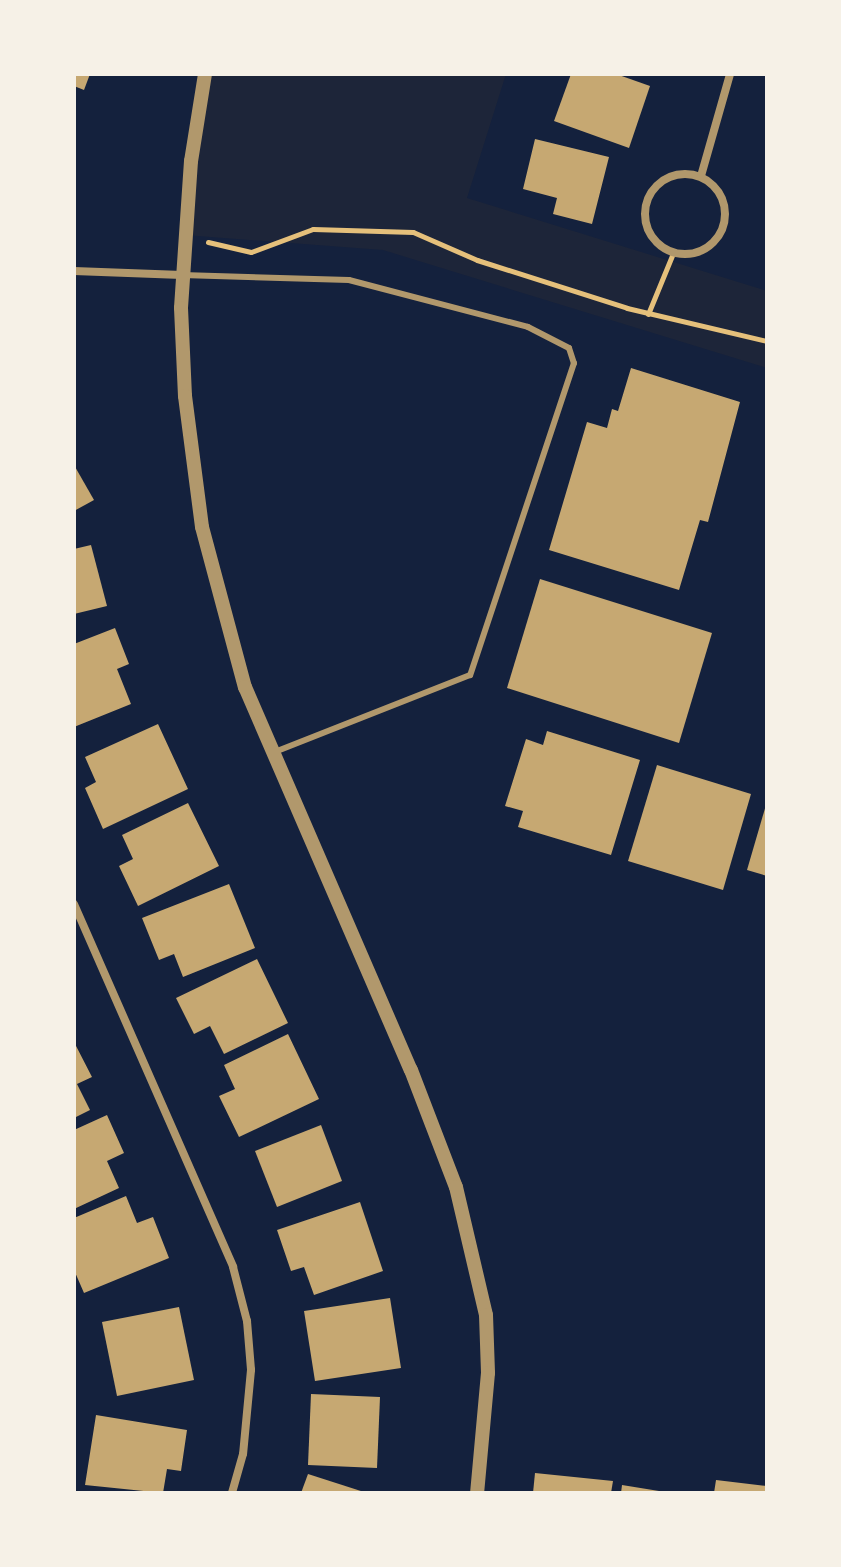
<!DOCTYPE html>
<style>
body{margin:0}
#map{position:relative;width:841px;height:1567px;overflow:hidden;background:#14213d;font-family:Overpass,sans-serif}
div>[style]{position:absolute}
.green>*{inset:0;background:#1d2539}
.building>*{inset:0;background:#c6a872}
.path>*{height:5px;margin:-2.5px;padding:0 2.5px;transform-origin:2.5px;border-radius:2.5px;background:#e5c07b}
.service>*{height:6px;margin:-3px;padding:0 3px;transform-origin:3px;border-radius:3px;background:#b1986c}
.minor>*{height:8px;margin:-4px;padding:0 4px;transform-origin:4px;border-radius:4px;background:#b1986c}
.minor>.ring{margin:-4px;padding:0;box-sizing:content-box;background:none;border:8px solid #b1986c;border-radius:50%}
.tertiary>*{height:14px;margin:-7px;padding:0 7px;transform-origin:7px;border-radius:7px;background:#b1986c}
span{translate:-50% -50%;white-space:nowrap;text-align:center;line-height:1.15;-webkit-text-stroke:6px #f6f1e7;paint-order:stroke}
.frame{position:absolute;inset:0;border:76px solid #f6f1e7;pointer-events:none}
</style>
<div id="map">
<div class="green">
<div style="clip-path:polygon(205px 74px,506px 74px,467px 198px,767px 291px,767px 368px,383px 250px,185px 235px)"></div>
</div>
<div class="building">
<div style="clip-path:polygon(74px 74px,90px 74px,84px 90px,74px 86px)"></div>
<div style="clip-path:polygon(571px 74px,616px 74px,650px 86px,629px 148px,554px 121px)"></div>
<div style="clip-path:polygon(535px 139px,609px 157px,592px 224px,553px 214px,557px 198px,523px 189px)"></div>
<div style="clip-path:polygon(631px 368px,740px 402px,708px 522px,700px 520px,679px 590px,549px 550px,587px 422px,607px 428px,612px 409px,618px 411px)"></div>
<div style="clip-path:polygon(74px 465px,94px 500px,74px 511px)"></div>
<div style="clip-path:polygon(91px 545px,107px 606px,74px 614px,74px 549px)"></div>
<div style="clip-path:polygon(540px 579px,712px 633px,679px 743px,507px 688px)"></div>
<div style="clip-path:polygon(115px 628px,129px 664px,117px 669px,131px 704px,74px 727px,74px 644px)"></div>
<div style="clip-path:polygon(158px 724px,188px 789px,103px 829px,85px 788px,96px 782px,85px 757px)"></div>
<div style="clip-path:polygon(547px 731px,640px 760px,611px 855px,518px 827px,523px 811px,505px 806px,526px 739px,543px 745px)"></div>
<div style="clip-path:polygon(657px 765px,751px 794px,723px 890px,628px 861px)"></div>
<div style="clip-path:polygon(188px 803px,219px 866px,138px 906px,119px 866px,133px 859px,122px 835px)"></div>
<div style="clip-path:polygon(766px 805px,767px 805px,767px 876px,747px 870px)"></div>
<div style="clip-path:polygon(229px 884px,255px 948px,183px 977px,174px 954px,159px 960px,142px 918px)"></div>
<div style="clip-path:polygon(257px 959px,288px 1023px,224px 1054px,210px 1026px,194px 1034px,176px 998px)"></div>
<div style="clip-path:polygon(288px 1034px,319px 1099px,239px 1137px,219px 1096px,235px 1089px,224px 1065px)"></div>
<div style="clip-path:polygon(74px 1042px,92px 1077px,77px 1084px,90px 1110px,74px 1118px)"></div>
<div style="clip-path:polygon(107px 1115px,124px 1153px,107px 1161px,119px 1188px,74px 1209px,74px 1130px)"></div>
<div style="clip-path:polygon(321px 1125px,342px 1181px,277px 1207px,255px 1151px)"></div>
<div style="clip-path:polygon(126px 1196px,137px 1223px,153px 1217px,169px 1258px,84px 1293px,74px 1270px,74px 1218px)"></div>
<div style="clip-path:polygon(360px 1202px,383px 1271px,314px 1295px,304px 1267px,291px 1271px,277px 1230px)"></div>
<div style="clip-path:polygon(390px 1298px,401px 1368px,315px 1381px,304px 1311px)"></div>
<div style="clip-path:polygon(179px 1307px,194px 1380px,117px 1396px,102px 1322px)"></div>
<div style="clip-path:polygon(311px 1394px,380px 1397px,377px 1468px,308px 1465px)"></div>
<div style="clip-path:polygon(96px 1415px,187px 1430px,181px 1471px,167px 1469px,163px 1493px,85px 1485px)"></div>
<div style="clip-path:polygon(535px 1473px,613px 1481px,611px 1493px,533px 1493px)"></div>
<div style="clip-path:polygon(308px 1474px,364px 1492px,364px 1493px,301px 1493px)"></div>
<div style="clip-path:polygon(716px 1480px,767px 1486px,767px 1493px,714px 1493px)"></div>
<div style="clip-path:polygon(622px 1485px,659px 1491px,659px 1493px,621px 1493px)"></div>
</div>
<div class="path">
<div style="left:208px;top:242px;width:44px;rotate:13.1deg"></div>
<div style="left:251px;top:252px;width:66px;rotate:-20.4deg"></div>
<div style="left:313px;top:229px;width:100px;rotate:1.7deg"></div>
<div style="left:413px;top:232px;width:70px;rotate:23.6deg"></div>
<div style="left:477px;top:260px;width:157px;rotate:17.7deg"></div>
<div style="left:627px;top:308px;width:144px;rotate:13.3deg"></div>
<div style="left:648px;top:314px;width:66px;rotate:-67.7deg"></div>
</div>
<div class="service">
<div style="left:182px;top:275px;width:167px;rotate:1.7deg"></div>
<div style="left:349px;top:280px;width:185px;rotate:14.7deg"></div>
<div style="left:528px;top:327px;width:46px;rotate:27.1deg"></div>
<div style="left:569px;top:348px;width:16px;rotate:72deg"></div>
<div style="left:574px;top:363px;width:329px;rotate:108.4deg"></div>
<div style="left:470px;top:675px;width:210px;rotate:158.5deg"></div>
</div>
<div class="minor">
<div class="ring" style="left:645px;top:174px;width:72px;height:72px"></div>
<div style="left:701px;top:176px;width:106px;rotate:-74.1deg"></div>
<div style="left:74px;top:271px;width:108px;rotate:2.1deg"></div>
<div style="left:74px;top:904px;width:396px;rotate:66.3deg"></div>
<div style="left:233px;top:1267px;width:56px;rotate:75.5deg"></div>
<div style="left:247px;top:1321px;width:49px;rotate:85.3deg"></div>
<div style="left:251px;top:1370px;width:84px;rotate:95.4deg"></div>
<div style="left:243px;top:1454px;width:41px;rotate:105.8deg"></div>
</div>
<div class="tertiary">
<div style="left:205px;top:74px;width:88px;rotate:99.1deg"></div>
<div style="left:191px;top:161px;width:147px;rotate:93.9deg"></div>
<div style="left:181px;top:308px;width:88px;rotate:87.4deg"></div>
<div style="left:185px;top:396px;width:132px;rotate:82.6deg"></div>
<div style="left:202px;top:527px;width:166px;rotate:75deg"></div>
<div style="left:245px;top:687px;width:417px;rotate:66.6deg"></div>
<div style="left:411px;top:1070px;width:125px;rotate:69deg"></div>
<div style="left:456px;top:1187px;width:131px;rotate:76.8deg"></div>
<div style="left:486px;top:1315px;width:58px;rotate:88deg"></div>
<div style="left:488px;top:1373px;width:121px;rotate:95.2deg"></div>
</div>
<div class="frame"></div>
</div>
